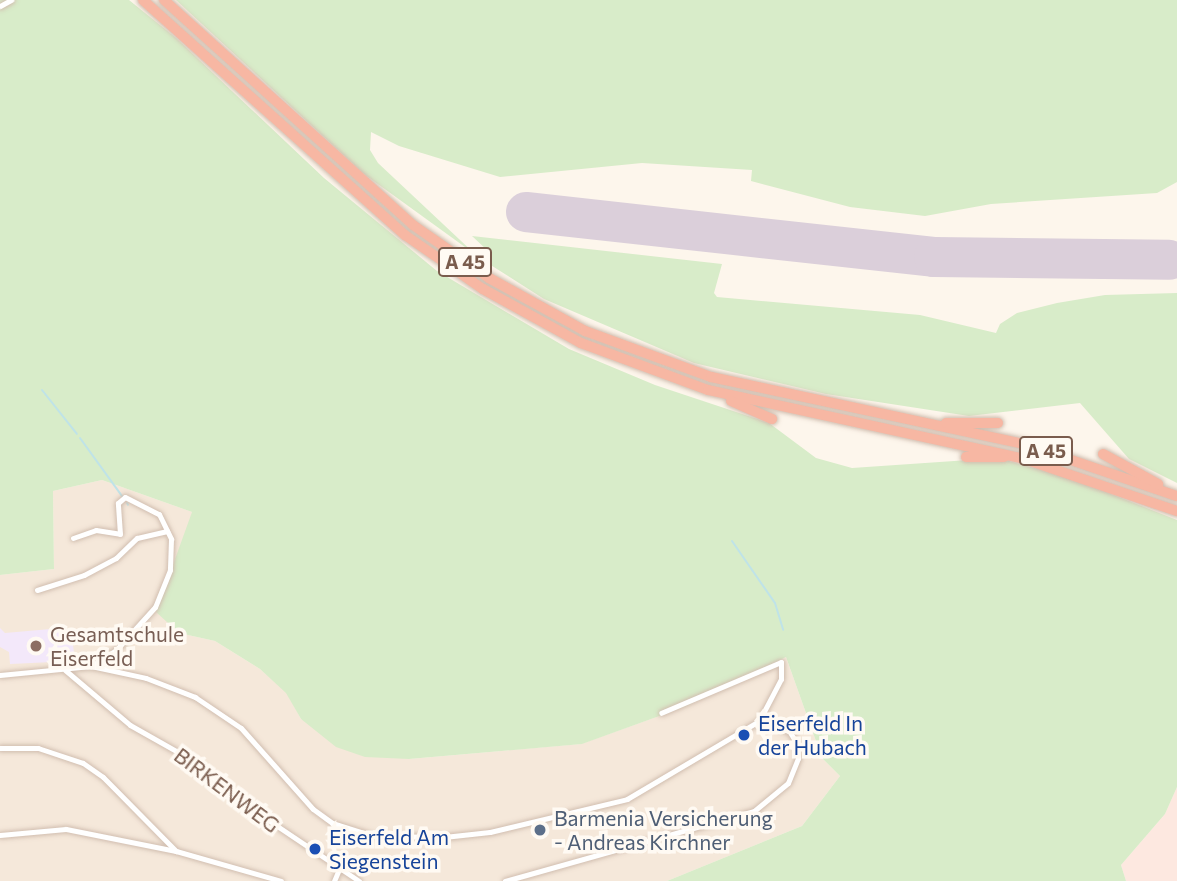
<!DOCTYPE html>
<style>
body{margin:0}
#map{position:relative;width:1177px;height:881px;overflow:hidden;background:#fdf6ec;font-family:Commissioner,sans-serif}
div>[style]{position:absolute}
.residential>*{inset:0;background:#f5e8da}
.commercial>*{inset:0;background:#fde8e0}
.education>*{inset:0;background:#f3e8fa}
.green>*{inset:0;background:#d8ecc9}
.stream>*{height:2px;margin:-1px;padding:0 1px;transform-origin:1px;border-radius:1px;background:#bfe3e8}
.taxiway>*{height:16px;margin:-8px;padding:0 8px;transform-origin:8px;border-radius:8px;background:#dbcfda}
.runway>*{height:40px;margin:-20px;padding:0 20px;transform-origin:20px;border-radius:20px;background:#dbcfda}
.roads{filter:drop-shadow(0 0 2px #d1beb0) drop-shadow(0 0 2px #d1beb0)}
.minor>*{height:5px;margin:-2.5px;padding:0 2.5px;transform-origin:2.5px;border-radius:2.5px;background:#fff}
.motorway>*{height:10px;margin:-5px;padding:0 5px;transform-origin:5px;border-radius:5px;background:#f7b7a3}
.dots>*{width:19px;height:19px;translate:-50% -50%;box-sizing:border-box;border:4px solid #fffaf3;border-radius:50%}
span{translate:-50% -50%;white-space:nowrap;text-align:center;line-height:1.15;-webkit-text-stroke:7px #fffaf3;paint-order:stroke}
.shield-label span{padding:2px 5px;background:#fffaf3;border:2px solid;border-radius:5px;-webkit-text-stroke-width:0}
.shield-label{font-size:19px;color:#7a5c4d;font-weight:700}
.education-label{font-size:21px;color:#785e54}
.left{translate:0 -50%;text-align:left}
.transit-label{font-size:21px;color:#164399}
.street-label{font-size:21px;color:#7a5c4d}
.service-label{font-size:21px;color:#4e5e75}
</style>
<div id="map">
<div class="residential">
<div style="clip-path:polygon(102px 480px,192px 512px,179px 633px,215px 641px,260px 669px,287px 693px,301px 719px,409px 759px,581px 744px,687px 706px,786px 657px,822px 758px,840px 776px,802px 826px,667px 881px,0 881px,0 575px,54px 569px,53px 491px)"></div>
</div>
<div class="commercial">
<div style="clip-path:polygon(1177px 787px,1177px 881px,1126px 881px,1121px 865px,1165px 814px)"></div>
</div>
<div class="education">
<div style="clip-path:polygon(0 628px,5px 633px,62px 628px,73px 645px,75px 661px,10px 664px,9px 652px,0 647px)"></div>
</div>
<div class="green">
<div style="clip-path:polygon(0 0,129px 0,176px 38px,324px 178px,437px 271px,569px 349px,655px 385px,769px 423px,816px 458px,852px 468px,998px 458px,1068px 477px,1177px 520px,1177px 787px,1165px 814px,1121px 865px,1126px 881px,667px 881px,802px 826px,840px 776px,822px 758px,786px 657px,687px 706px,582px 744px,409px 759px,365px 757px,336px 747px,301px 719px,286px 693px,260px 669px,215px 641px,179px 633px,156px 612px,192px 512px,102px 480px,53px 491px,54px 569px,0 575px)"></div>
<div style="clip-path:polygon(176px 0,1177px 0,1177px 182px,1157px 193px,991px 204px,925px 216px,850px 207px,751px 181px,752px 170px,642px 163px,500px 177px,399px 146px,371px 132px,370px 150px,378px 163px,476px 255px,364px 174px)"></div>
<div style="clip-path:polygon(472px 236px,722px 264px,714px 293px,717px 297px,920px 315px,996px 333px,1000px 324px,1017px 313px,1057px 303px,1105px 295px,1177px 293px,1177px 483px,1129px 459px,1080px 403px,969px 416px,826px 394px,694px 363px,544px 299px,478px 257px,487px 250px)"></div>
</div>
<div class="stream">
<div style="left:42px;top:390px;width:56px;rotate:51.5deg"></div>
<div style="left:80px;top:438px;width:72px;rotate:54.1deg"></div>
<div style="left:127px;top:503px;width:2px;rotate:63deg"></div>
<div style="left:732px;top:541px;width:75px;rotate:55.3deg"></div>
<div style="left:775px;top:603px;width:28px;rotate:73deg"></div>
</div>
<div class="taxiway">
<div style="left:1169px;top:260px;width:9px;rotate:-21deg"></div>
</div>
<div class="runway">
<div style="left:526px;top:212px;width:410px;rotate:6.3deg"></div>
<div style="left:934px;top:257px;width:235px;rotate:0.7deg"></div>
</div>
<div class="roads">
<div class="minor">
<div style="left:0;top:6px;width:13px;rotate:-29deg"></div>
<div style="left:73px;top:538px;width:24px;rotate:-19deg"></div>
<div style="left:96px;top:530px;width:24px;rotate:9deg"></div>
<div style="left:120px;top:534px;width:31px;rotate:-94deg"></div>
<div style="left:118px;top:503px;width:9px;rotate:-41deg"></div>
<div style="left:125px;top:497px;width:38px;rotate:27deg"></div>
<div style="left:159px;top:514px;width:28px;rotate:64deg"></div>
<div style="left:171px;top:539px;width:31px;rotate:92deg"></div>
<div style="left:170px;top:570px;width:40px;rotate:112deg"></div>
<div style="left:155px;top:607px;width:58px;rotate:132.2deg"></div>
<div style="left:116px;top:650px;width:30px;rotate:147deg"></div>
<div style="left:37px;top:590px;width:49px;rotate:-17.7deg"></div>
<div style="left:84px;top:575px;width:36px;rotate:-28deg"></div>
<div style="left:116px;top:558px;width:29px;rotate:-44deg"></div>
<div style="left:137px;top:538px;width:31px;rotate:-13deg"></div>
<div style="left:65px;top:670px;width:85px;rotate:40.2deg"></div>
<div style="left:130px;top:725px;width:73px;rotate:29.4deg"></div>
<div style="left:194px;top:761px;width:57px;rotate:41.5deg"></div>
<div style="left:237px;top:799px;width:147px;rotate:33.9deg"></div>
<div style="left:0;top:675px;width:91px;rotate:-5.6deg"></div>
<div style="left:91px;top:666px;width:56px;rotate:12.3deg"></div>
<div style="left:146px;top:678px;width:53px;rotate:21.2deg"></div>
<div style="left:195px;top:697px;width:55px;rotate:34deg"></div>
<div style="left:241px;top:728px;width:108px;rotate:48.4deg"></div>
<div style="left:313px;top:809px;width:24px;rotate:36deg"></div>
<div style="left:332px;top:823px;width:43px;rotate:17.6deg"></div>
<div style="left:373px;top:836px;width:71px;rotate:0.8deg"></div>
<div style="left:444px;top:837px;width:46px;rotate:-6.2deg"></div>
<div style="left:490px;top:832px;width:141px;rotate:-13.5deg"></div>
<div style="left:627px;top:799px;width:153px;rotate:-30.6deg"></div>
<div style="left:759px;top:721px;width:47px;rotate:-62.4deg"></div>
<div style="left:781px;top:679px;width:17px;rotate:-90deg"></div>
<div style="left:781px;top:662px;width:130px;rotate:157deg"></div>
<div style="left:0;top:748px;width:38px"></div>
<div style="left:38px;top:748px;width:47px;rotate:18.4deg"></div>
<div style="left:83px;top:763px;width:24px;rotate:35deg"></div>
<div style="left:103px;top:777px;width:104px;rotate:45.4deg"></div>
<div style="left:176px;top:851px;width:109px;rotate:15.9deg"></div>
<div style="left:0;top:835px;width:66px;rotate:-5.2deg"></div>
<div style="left:66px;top:829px;width:112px;rotate:11.3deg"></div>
<div style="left:334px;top:881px;width:13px;rotate:-67deg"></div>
<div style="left:505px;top:881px;width:259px;rotate:-15.7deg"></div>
<div style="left:754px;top:811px;width:44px;rotate:-39.5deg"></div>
<div style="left:788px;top:783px;width:27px;rotate:-68deg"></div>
<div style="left:798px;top:758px;width:16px;rotate:-97deg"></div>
<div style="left:796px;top:742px;width:13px;rotate:-122deg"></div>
<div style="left:789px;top:731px;width:32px;rotate:-162deg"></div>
</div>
<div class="motorway">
<div style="left:143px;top:0;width:352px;rotate:41.9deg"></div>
<div style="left:405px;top:235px;width:95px;rotate:34.7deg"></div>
<div style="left:483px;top:289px;width:112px;rotate:28.9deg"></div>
<div style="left:581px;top:343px;width:135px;rotate:20.3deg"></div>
<div style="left:708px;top:390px;width:320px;rotate:12.3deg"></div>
<div style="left:1021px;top:458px;width:165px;rotate:18.8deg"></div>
<div style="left:164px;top:0;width:336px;rotate:42.1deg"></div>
<div style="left:413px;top:225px;width:93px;rotate:34.9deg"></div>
<div style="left:489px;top:278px;width:110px;rotate:28.9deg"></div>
<div style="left:585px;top:331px;width:134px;rotate:20.1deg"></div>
<div style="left:711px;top:377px;width:323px;rotate:12.1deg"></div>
<div style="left:1027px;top:445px;width:158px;rotate:18.8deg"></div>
<div style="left:731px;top:401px;width:45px;rotate:23.7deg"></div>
<div style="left:946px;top:423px;width:52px"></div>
<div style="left:1103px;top:454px;width:63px;rotate:28.6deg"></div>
<div style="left:966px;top:457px;width:38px"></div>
</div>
</div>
<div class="dots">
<div style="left:36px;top:646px;background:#8d6e63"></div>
<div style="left:744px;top:735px;background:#1a4fb4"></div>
<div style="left:540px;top:830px;background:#5c6f8a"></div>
<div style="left:315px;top:849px;background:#1a4fb4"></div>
</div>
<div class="shield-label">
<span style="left:465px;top:262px">A 45</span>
<span style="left:1046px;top:451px">A 45</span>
</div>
<div class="education-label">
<span class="left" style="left:50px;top:646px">Gesamtschule<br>Eiserfeld</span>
</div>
<div class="transit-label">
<span class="left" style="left:758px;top:735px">Eiserfeld In<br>der Hubach</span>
<span class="left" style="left:329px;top:849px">Eiserfeld Am<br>Siegenstein</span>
</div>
<div class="street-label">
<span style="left:227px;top:790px;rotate:37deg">BIRKENWEG</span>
</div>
<div class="service-label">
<span class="left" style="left:554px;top:830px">Barmenia Versicherung<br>- Andreas Kirchner</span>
</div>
</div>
